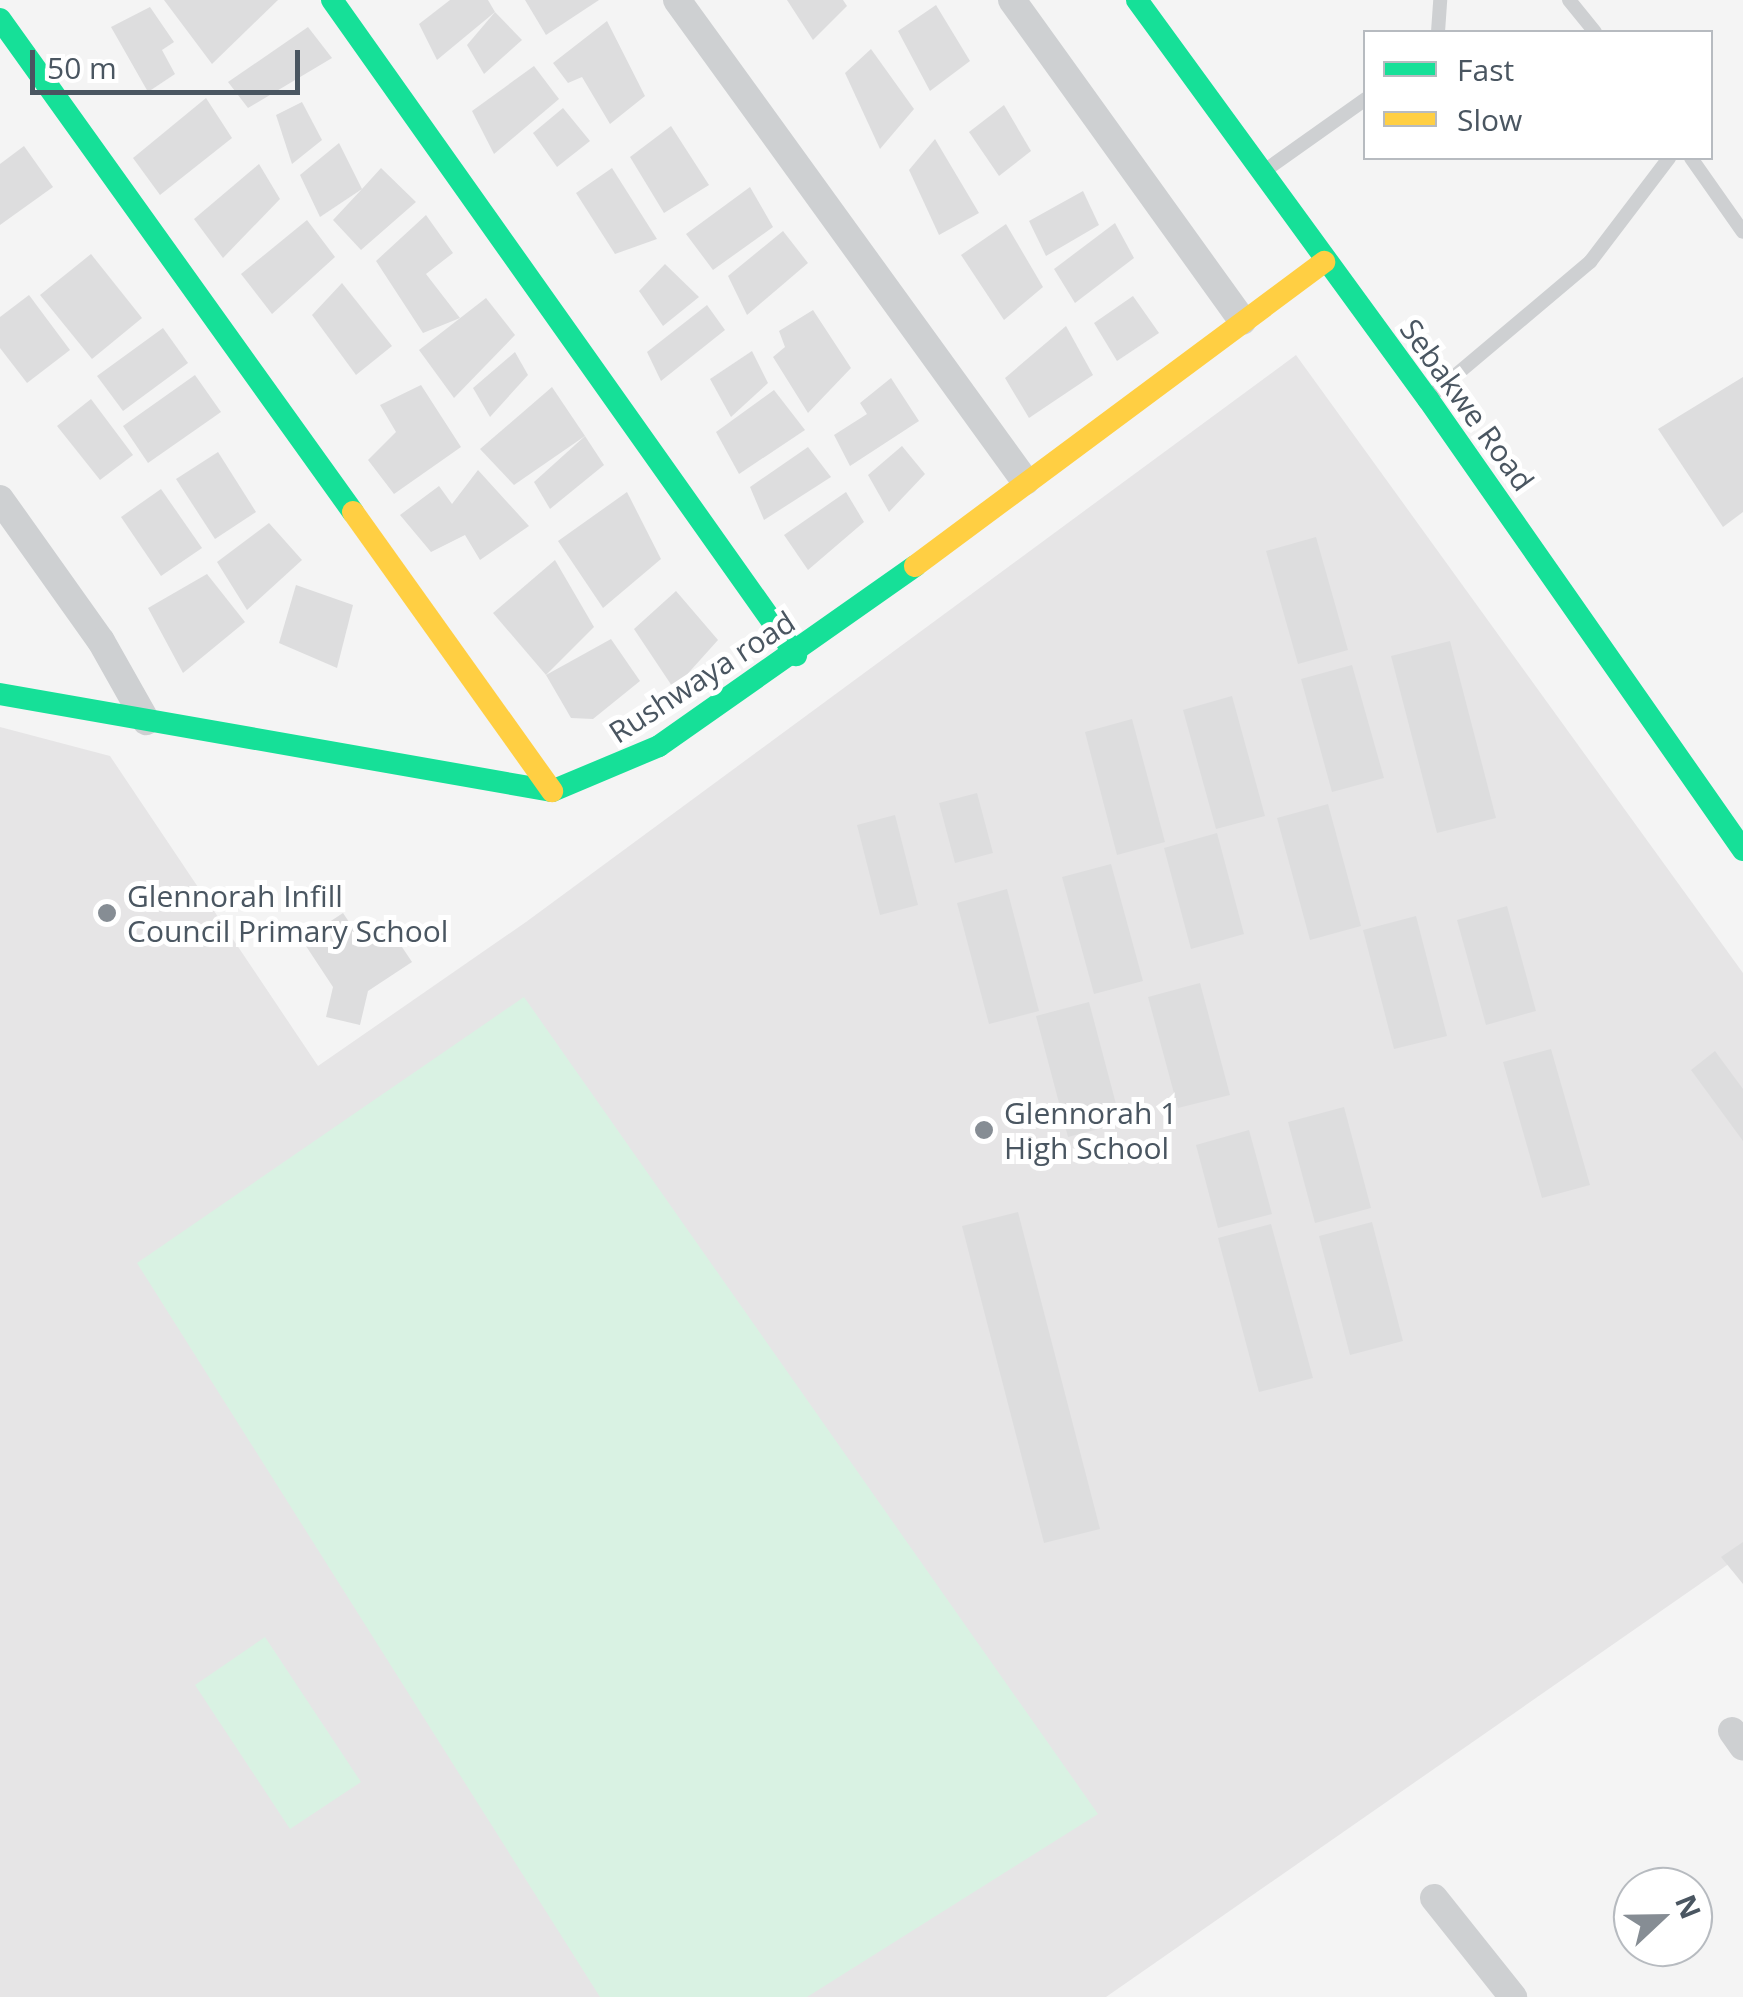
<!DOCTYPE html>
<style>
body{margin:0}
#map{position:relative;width:1743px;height:1997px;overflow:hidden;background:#f4f4f4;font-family:"Open Sans",sans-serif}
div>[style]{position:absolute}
.education>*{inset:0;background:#e6e5e6}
.green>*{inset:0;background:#d9f2e3}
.building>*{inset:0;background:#ddddde}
.lane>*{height:14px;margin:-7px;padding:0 7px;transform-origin:7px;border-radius:7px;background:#ced0d2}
.street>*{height:28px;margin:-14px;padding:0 14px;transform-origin:14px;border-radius:14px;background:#ced0d2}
.fast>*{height:22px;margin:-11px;padding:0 11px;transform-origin:11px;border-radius:11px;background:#16e098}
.slow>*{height:22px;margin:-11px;padding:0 11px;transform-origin:11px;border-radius:11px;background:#ffcf43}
.dots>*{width:28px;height:28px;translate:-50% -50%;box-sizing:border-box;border:5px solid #fff;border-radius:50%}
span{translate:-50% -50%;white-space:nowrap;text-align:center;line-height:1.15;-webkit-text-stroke:10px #fff;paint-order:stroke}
.street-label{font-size:30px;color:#4a5661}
.poi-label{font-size:30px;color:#4a5661}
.left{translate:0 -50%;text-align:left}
.legend{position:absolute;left:1363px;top:30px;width:350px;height:130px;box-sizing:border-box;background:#fff;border:2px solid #b7bbc0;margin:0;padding:12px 18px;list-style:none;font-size:30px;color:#4a5661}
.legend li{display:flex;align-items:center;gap:20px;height:50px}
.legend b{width:50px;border:2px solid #b7bbc0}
.north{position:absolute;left:1613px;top:1867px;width:100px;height:100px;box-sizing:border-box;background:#fff;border:2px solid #b7bbc0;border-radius:50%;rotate:68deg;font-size:28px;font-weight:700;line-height:40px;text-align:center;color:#4a5661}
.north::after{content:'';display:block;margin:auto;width:35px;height:45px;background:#868d94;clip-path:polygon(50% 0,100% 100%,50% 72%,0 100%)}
.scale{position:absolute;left:30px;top:50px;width:270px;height:45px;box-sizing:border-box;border:5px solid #4a5661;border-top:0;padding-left:12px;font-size:30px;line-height:35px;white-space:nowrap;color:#4a5661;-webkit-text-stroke:8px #fff;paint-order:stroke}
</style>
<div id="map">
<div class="education">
<div style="clip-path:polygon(1296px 355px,1743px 973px,1743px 1554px,1106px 1997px,0 1997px,0 727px,110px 756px,318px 1066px,526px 922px)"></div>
</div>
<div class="green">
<div style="clip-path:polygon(524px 997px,1098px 1814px,807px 1997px,600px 1997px,137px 1263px)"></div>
<div style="clip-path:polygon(265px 1637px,361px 1782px,290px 1829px,195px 1685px)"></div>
</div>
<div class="building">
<div style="clip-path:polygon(164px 0,278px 0,212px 64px)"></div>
<div style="clip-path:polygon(450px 0,488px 0,495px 12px,437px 60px,419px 24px)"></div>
<div style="clip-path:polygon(525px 0,599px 0,546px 35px)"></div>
<div style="clip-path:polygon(787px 0,843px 0,847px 6px,813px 40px)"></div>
<div style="clip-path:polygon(936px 5px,970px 61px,930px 91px,898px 31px)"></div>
<div style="clip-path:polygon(150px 7px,174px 42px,162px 50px,175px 74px,148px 92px,111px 27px)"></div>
<div style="clip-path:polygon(495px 12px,522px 40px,484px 74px,467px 45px)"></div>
<div style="clip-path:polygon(607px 21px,645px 96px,610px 124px,582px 77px,568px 83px,553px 63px)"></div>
<div style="clip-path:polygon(308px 27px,332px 58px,248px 108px,228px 82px)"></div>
<div style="clip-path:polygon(871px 49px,914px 109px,880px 149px,845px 73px)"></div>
<div style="clip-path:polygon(534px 66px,559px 99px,494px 154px,472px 111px)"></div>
<div style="clip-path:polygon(206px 98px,232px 138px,160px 195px,133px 158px)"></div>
<div style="clip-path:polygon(302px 102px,322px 140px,292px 164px,276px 115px)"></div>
<div style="clip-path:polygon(1004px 105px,1031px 151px,999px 176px,969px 132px)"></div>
<div style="clip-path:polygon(563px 108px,590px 141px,557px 167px,533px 133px)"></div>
<div style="clip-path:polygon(671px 126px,709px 185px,664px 213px,630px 157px)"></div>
<div style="clip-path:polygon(935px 139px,979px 213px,939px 235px,909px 170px)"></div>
<div style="clip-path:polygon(339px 143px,362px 189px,381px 168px,416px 202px,361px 250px,333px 220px,362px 189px,320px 217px,300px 175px)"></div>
<div style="clip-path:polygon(24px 146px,53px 187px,0 225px,0 164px)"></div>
<div style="clip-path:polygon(259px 164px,280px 199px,223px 258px,194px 219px)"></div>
<div style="clip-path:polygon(612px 168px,657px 239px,615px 254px,576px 193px)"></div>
<div style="clip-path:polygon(750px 187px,773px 227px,713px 270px,686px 234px)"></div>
<div style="clip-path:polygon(1083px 191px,1099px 225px,1046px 256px,1029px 221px)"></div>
<div style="clip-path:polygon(426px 215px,453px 253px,426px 274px,460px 318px,423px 333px,376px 261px)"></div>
<div style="clip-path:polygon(307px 220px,335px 257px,272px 314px,241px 274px)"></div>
<div style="clip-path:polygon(1115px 223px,1134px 258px,1075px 303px,1054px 269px)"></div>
<div style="clip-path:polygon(1006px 224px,1043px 287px,1004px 320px,961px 255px)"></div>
<div style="clip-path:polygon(783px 231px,808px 263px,747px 315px,728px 276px)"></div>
<div style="clip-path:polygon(91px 254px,142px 318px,92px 359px,40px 295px)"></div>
<div style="clip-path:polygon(665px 264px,699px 297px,663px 326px,639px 291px)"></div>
<div style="clip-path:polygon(342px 283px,392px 346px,356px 375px,312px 315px)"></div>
<div style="clip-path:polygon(29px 295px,70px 350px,27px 383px,0 348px,0 317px)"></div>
<div style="clip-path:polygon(1133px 296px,1159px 333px,1117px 361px,1094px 323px)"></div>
<div style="clip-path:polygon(486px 298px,515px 335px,454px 398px,419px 350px)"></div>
<div style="clip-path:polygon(707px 305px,725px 330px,661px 381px,647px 352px)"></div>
<div style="clip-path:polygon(813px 310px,851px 368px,808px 413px,773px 357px,785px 347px,779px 331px)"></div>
<div style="clip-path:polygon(1066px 326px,1093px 375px,1029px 418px,1005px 378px)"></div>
<div style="clip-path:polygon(163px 328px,188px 363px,123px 411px,97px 376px)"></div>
<div style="clip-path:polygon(752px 351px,768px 383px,731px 417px,710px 379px)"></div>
<div style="clip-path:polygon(515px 352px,528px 375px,490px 417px,473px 388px)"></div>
<div style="clip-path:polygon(195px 375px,221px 412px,148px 463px,123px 426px)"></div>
<div style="clip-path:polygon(1743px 377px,1743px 512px,1723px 527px,1658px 429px)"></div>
<div style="clip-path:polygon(891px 378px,919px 421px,850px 466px,834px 435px,867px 414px,860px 403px)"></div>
<div style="clip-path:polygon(421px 385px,461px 447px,394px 494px,368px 460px,396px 432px,380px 405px)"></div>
<div style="clip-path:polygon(552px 387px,585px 436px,514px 485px,480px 449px)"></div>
<div style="clip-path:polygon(774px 390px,805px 430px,739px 474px,716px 432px)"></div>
<div style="clip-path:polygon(91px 399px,133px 455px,100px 480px,57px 426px)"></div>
<div style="clip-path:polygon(585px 436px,604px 465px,550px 509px,534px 482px)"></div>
<div style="clip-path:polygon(902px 446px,925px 474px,889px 512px,868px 475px)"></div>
<div style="clip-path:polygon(808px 447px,831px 477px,764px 520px,750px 487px)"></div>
<div style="clip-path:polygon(218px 452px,256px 512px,215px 539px,176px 479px)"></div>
<div style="clip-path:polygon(478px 470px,529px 526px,480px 560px,465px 535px,431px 552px,400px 515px,439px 486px,452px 504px)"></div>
<div style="clip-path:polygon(161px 489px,202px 548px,161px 576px,121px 517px)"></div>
<div style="clip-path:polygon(627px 492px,661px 559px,603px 608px,558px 541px)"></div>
<div style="clip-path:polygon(846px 492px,864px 522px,808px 570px,784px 535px)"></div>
<div style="clip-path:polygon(269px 523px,302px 560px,247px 610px,217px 562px)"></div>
<div style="clip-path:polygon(1316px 537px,1348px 650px,1298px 664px,1266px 551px)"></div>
<div style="clip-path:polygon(555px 560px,594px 627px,546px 675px,493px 613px)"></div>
<div style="clip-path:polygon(207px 574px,245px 622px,183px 673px,148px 608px)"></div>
<div style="clip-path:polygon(296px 585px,353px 605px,337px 668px,279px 643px)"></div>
<div style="clip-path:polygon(676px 591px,718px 640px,674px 689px,634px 629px)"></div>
<div style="clip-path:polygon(611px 639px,640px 681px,593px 719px,571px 718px,546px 675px)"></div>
<div style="clip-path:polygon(1450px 641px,1496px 818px,1437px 833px,1391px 656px)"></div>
<div style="clip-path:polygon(1352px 665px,1384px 778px,1332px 792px,1301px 679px)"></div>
<div style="clip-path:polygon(1232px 696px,1265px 816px,1216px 829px,1183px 710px)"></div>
<div style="clip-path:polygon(1132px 719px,1165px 842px,1117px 855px,1085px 732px)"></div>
<div style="clip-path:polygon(977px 793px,993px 853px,955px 863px,939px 803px)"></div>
<div style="clip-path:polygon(1328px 804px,1361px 926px,1310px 940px,1277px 818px)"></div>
<div style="clip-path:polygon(895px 815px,918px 905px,880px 915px,857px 825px)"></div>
<div style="clip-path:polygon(1217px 833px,1244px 934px,1191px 949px,1164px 848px)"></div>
<div style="clip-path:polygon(1111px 864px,1143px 981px,1094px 994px,1062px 877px)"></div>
<div style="clip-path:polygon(1007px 889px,1039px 1011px,989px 1024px,957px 903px)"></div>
<div style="clip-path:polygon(1507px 906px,1536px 1011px,1486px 1025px,1457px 920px)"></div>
<div style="clip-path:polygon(343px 913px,363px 943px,388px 926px,412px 962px,368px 991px,360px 1025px,326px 1017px,333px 987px,302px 940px)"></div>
<div style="clip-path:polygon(1416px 916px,1447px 1036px,1394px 1049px,1363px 930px)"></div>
<div style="clip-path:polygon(1200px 983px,1230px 1095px,1178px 1108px,1148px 997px)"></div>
<div style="clip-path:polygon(1089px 1002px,1121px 1123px,1068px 1137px,1036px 1016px)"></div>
<div style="clip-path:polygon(1551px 1049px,1590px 1185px,1542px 1198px,1503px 1062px)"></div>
<div style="clip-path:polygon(1715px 1051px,1743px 1089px,1743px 1141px,1691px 1070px)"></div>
<div style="clip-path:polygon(1344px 1107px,1371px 1208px,1315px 1223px,1288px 1122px)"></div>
<div style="clip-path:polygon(1249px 1130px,1272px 1214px,1218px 1228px,1196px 1145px)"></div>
<div style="clip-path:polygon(1018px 1212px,1100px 1529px,1044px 1543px,962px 1226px)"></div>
<div style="clip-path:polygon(1372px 1222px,1403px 1341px,1350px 1355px,1319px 1236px)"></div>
<div style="clip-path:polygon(1271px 1224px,1313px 1378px,1259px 1392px,1218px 1238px)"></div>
<div style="clip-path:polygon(1743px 1542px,1743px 1584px,1721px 1557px)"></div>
</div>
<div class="lane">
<div style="left:1569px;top:0;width:41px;rotate:50.9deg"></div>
<div style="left:1438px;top:32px;width:32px;rotate:-86deg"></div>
<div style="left:1691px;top:158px;width:90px;rotate:54.9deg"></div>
<div style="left:1267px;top:169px;width:121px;rotate:-35.3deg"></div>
<div style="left:1432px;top:395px;width:207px;rotate:-40.1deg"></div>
<div style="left:1590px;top:262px;width:131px;rotate:-52.8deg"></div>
</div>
<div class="street">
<div style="left:677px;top:0;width:594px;rotate:54.11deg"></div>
<div style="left:1012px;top:0;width:395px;rotate:54.3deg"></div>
<div style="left:0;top:499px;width:174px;rotate:54.6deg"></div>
<div style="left:101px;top:641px;width:92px;rotate:60.6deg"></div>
<div style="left:1732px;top:1731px;width:19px;rotate:55deg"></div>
<div style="left:1434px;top:1898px;width:127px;rotate:51.4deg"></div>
</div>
<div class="fast">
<div style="left:332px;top:0;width:803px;rotate:54.69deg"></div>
<div style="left:1137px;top:0;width:494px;rotate:53.9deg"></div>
<div style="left:1428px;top:399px;width:550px;rotate:55.07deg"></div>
<div style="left:0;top:19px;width:606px;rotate:54.4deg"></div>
<div style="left:0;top:694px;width:560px;rotate:9.97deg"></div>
<div style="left:552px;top:791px;width:116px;rotate:-22.8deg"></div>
<div style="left:659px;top:746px;width:313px;rotate:-35.1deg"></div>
</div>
<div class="slow">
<div style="left:353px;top:512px;width:343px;rotate:54.5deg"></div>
<div style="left:915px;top:566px;width:510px;rotate:-36.62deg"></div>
</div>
<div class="dots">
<div style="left:107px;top:913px;background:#868d94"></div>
<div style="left:984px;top:1130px;background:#868d94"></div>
</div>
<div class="street-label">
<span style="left:1467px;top:405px;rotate:54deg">Sebakwe Road</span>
<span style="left:702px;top:677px;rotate:-33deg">Rushwaya road</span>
</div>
<div class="poi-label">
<span class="left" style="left:127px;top:913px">Glennorah Infill<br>Council Primary School</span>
<span class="left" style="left:1004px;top:1130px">Glennorah 1<br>High School</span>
</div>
<ul class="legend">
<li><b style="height:12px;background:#16e098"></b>Fast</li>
<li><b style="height:12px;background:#ffcf43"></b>Slow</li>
</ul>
<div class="north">N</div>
<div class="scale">50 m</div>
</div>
